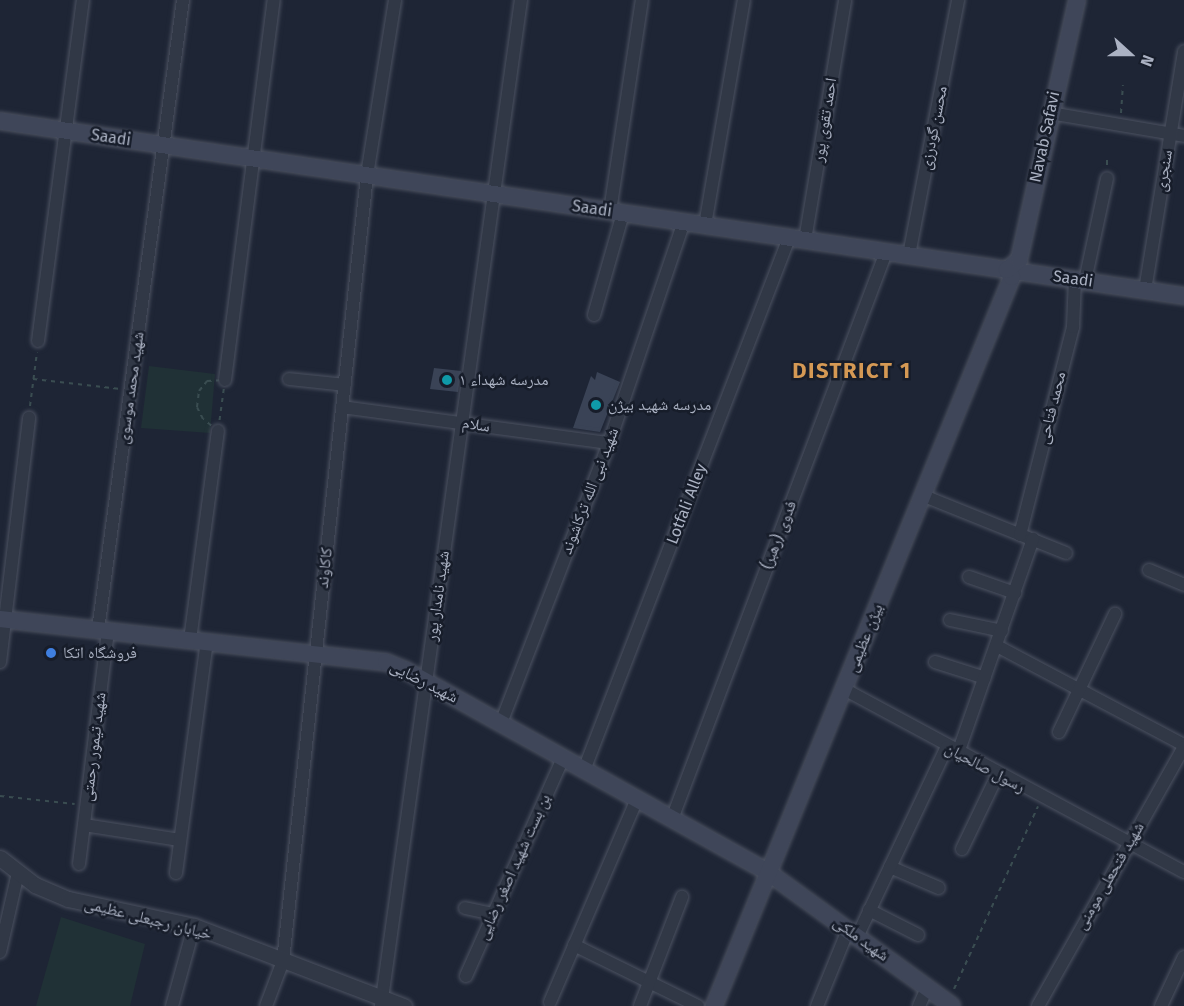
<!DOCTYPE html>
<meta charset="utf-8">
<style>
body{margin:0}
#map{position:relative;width:1184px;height:1006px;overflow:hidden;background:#1e2535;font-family:"Fira Sans","Noto Naskh Arabic",sans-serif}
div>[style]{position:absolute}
.green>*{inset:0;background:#203136}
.building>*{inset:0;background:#3a4356}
.path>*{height:2px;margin-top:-1px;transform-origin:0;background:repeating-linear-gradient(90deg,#3a4d51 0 4.5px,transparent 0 9px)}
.roads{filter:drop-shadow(0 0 2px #4c5261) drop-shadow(0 0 2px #4c5261)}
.minor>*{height:12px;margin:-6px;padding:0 6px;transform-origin:6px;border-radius:6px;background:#313846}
.tertiary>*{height:15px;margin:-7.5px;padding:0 7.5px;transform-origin:7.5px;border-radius:7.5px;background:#313846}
.secondary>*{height:16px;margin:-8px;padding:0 8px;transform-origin:8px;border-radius:8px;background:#3f4659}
.dots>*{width:16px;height:16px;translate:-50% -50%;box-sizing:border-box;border:3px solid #171d2a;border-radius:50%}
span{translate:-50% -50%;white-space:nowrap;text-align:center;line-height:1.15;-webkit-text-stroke:5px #171d2a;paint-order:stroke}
.street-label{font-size:16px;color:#abb2c3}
.poi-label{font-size:16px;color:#abb2c3}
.left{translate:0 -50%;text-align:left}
.district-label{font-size:22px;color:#d59954;font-weight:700;letter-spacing:1.5px}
.north{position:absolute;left:1100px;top:24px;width:60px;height:60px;-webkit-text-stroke:4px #171d2a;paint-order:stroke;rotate:111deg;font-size:16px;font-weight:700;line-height:24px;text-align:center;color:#abb2c3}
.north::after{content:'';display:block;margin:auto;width:21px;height:27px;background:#abb2c3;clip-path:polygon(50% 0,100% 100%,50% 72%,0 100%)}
</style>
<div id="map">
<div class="green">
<div style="clip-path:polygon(149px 366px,215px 374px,210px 433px,141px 428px)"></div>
<div style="clip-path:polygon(61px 917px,145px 944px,130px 1006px,36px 1006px)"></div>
</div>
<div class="building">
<div style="clip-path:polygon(434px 368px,461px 371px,458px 392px,430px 389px)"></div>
<div style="clip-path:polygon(597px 372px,620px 382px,600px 432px,573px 428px,591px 376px,595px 380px)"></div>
</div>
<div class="path">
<div style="left:1121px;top:113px;width:28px;rotate:-86deg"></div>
<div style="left:1107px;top:160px;width:6px;rotate:90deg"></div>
<div style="left:33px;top:379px;width:88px;rotate:6.6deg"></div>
<div style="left:225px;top:380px;width:51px;rotate:97.8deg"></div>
<div style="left:218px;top:431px;width:19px;rotate:-141deg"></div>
<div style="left:203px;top:419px;width:13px;rotate:-117deg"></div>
<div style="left:197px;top:407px;width:16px;rotate:-83deg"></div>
<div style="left:199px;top:391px;width:13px;rotate:-51deg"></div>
<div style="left:207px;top:381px;width:18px;rotate:-3deg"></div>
<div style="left:30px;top:406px;width:54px;rotate:-82.6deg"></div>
<div style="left:0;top:796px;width:75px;rotate:6.1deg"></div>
<div style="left:954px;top:989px;width:201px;rotate:-65.3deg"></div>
</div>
<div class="roads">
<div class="minor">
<div style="left:1050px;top:113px;width:136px;rotate:9.7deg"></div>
<div style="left:610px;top:211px;width:213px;rotate:-81.4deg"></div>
<div style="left:705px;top:225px;width:228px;rotate:-80.2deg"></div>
<div style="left:805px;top:240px;width:243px;rotate:-80.5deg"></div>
<div style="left:909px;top:255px;width:260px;rotate:-79.1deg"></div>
<div style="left:1085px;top:281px;width:105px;rotate:-77.9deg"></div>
<div style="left:1145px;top:290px;width:242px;rotate:-80.7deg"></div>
<div style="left:594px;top:315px;width:106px;rotate:-74.1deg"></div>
<div style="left:38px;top:341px;width:344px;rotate:-82.5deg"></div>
<div style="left:289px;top:379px;width:56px;rotate:6.1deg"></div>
<div style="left:225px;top:380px;width:383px;rotate:-82.7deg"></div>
<div style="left:342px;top:407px;width:269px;rotate:7.7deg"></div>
<div style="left:924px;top:496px;width:153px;rotate:21.9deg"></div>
<div style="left:1020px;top:535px;width:215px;rotate:-75.7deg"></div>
<div style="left:1073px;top:327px;width:47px;rotate:-87.6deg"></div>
<div style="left:1149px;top:570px;width:38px;rotate:23deg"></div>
<div style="left:969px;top:577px;width:49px;rotate:19.2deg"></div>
<div style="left:950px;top:620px;width:53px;rotate:11.9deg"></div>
<div style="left:98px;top:630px;width:636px;rotate:-82.32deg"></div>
<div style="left:190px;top:640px;width:211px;rotate:-82.4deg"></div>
<div style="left:997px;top:646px;width:212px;rotate:27.9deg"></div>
<div style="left:0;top:662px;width:246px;rotate:-83.2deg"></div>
<div style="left:935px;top:662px;width:52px;rotate:17.7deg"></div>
<div style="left:844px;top:689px;width:386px;rotate:28.3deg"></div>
<div style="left:501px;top:723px;width:300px;rotate:-68.9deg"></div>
<div style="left:609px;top:443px;width:233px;rotate:-71.3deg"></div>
<div style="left:1059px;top:732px;width:131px;rotate:-64.6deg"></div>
<div style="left:958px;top:753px;width:227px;rotate:-70.7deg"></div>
<div style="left:584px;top:770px;width:570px;rotate:-68.93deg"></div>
<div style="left:672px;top:819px;width:606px;rotate:-69.32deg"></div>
<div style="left:84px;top:825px;width:97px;rotate:8.9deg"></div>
<div style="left:962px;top:849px;width:83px;rotate:-64.4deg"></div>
<div style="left:79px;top:864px;width:235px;rotate:-82.9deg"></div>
<div style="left:890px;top:867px;width:53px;rotate:23.2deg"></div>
<div style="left:176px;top:873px;width:233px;rotate:-82.4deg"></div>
<div style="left:465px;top:908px;width:29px;rotate:12deg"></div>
<div style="left:869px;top:910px;width:55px;rotate:27deg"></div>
<div style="left:857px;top:937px;width:210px;rotate:-64.7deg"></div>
<div style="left:574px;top:945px;width:138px;rotate:26.2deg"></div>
<div style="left:0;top:952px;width:81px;rotate:-77.2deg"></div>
<div style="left:466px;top:976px;width:239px;rotate:-66deg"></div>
<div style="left:550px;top:1002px;width:221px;rotate:-66.8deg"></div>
<div style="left:172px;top:1006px;width:83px;rotate:-74.6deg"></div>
<div style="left:266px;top:1006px;width:48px;rotate:-69.3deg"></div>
<div style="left:283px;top:961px;width:790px;rotate:-83.9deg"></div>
<div style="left:367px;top:175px;width:177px;rotate:-80.9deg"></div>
<div style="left:381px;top:1006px;width:1016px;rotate:-82.08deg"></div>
<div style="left:640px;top:1006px;width:117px;rotate:-68.9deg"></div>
<div style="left:817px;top:1006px;width:82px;rotate:-67.8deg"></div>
<div style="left:919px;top:1006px;width:20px;rotate:-66deg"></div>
<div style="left:1038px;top:1006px;width:297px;rotate:-60.6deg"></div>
<div style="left:1161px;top:1006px;width:54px;rotate:-64.9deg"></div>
</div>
<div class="tertiary">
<div style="left:0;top:858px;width:44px;rotate:37.6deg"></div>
<div style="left:35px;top:885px;width:36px;rotate:23deg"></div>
<div style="left:68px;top:899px;width:129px;rotate:12.1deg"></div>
<div style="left:194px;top:926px;width:225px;rotate:20.9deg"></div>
</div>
<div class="secondary">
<div style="left:0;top:121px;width:1197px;rotate:8.41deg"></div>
<div style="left:0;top:619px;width:388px;rotate:6.4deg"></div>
<div style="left:386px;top:662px;width:21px;rotate:23deg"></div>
<div style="left:405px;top:670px;width:417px;rotate:29.1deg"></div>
<div style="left:769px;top:873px;width:226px;rotate:36deg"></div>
<div style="left:714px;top:1006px;width:788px;rotate:-67.77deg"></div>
<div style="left:1012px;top:277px;width:9px;rotate:-126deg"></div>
<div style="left:1007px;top:270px;width:16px;rotate:-40deg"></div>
<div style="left:1019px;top:260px;width:266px;rotate:-77.4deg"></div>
</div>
</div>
<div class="dots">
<div style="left:447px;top:380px;background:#0f9aa8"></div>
<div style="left:596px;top:405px;background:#0f9aa8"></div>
<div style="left:51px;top:653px;background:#3f7fe0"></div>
</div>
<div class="street-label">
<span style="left:825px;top:120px;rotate:-81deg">احمد تقوی پور</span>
<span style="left:934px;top:128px;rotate:-79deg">محسن گودرزی</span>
<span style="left:1045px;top:137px;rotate:-78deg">Navab Safavi</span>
<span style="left:111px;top:138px;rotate:8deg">Saadi</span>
<span style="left:1164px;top:171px;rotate:-81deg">سنجری</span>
<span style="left:592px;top:209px;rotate:8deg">Saadi</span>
<span style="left:1073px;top:279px;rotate:8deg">Saadi</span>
<span style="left:131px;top:388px;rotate:-82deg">شهید محمد موسوی</span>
<span style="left:1052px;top:408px;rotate:-76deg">محمد فتاحی</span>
<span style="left:476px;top:425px;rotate:8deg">سلام</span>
<span style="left:590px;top:491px;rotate:-69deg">شهید نبی الله ترکاشوند</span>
<span style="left:687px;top:504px;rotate:-69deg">Lotfali Alley</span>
<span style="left:779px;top:535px;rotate:-69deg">فدوی (رهبر)</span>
<span style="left:325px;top:568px;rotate:-84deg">کاکاوند</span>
<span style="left:438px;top:596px;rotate:-82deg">شهید نامدار پور</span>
<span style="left:865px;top:638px;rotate:-68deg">بیژن عظیمی</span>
<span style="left:424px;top:682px;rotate:27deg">شهید رضایی</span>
<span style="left:94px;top:747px;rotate:-83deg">شهید تیمور رحمتی</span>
<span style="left:985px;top:768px;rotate:28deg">رسول صالحیان</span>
<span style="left:514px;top:867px;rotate:-66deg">بن بست شهید اصغر رضایی</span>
<span style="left:1110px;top:876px;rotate:-60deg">شهید فتحعلی مومنی</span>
<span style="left:148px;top:919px;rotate:14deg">خیابان رجبعلی عظیمی</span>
<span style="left:861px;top:939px;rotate:36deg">شهید ملکی</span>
</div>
<div class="poi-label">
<span class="left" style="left:459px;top:380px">مدرسه شهداء ۱</span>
<span class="left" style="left:608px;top:405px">مدرسه شهید بیژن</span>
<span class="left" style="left:63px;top:653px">فروشگاه اتکا</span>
</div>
<div class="district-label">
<span style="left:852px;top:371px">DISTRICT 1</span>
</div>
<div class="north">N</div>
</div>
